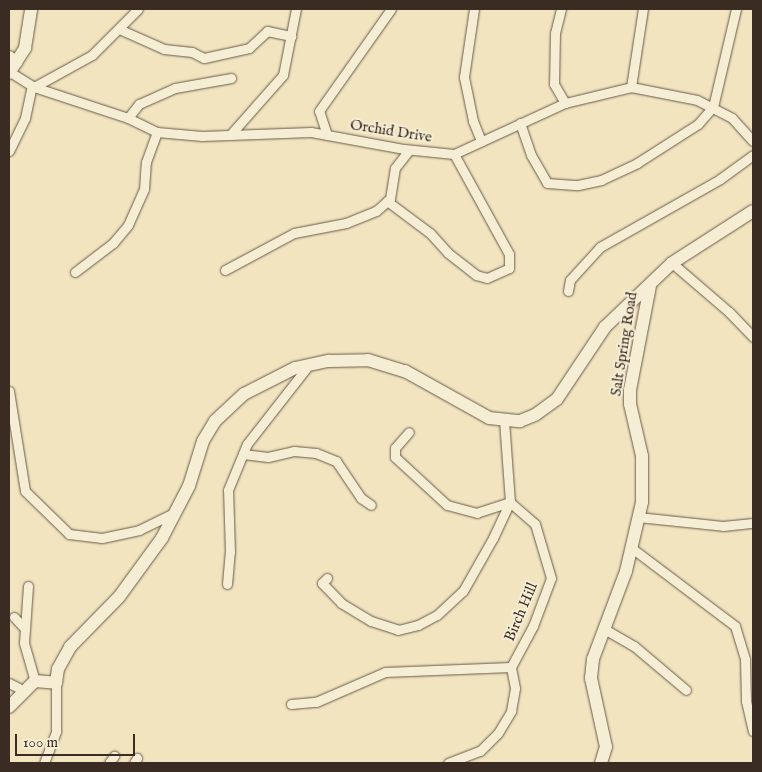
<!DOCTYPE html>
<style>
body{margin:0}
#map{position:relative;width:762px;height:772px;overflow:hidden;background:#f1e4bf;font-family:"IM FELL English",serif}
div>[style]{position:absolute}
.roads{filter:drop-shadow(0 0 1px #685a49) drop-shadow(0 0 1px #685a49)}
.street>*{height:9px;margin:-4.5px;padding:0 4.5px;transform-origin:4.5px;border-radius:4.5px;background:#f6edd5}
.secondary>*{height:12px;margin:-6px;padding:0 6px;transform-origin:6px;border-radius:6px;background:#f6edd5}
span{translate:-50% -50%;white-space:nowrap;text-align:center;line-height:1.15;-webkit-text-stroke:4px #f6edd5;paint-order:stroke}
.street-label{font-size:15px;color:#3a2c22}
.frame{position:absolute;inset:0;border:10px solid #3a2c22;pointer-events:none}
.scale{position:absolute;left:15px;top:734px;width:120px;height:22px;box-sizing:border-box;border:2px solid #3a2c22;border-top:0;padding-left:6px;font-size:15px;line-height:18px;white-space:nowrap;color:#3a2c22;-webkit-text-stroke:4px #f6edd5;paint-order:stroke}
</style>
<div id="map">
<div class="roads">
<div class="street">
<div style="left:474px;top:9px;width:69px;rotate:98.4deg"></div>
<div style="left:464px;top:77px;width:45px;rotate:78.4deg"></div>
<div style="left:473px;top:121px;width:22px;rotate:68deg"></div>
<div style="left:561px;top:9px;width:25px;rotate:104deg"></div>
<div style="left:555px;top:33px;width:51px;rotate:91.1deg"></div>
<div style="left:554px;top:84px;width:22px;rotate:60deg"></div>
<div style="left:119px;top:29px;width:49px;rotate:24deg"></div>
<div style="left:164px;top:49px;width:28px;rotate:6deg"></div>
<div style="left:192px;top:52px;width:13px;rotate:27deg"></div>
<div style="left:204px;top:58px;width:46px;rotate:-12.5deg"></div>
<div style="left:249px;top:48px;width:25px;rotate:-43deg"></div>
<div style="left:267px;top:31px;width:25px;rotate:12deg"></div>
<div style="left:9px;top:55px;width:11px;rotate:41deg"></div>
<div style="left:10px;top:72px;width:28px;rotate:32deg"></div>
<div style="left:34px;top:87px;width:99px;rotate:18.3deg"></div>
<div style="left:128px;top:118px;width:32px;rotate:26deg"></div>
<div style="left:157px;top:132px;width:45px;rotate:5.1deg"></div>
<div style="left:202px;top:136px;width:109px;rotate:-2.1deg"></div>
<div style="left:311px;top:132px;width:95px;rotate:10.4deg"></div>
<div style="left:404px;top:149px;width:50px;rotate:5.7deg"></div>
<div style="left:454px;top:154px;width:122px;rotate:-24.7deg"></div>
<div style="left:565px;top:103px;width:68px;rotate:-13.6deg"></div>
<div style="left:631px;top:87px;width:67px;rotate:11.1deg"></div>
<div style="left:697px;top:100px;width:39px;rotate:27deg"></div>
<div style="left:732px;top:118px;width:31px;rotate:48deg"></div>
<div style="left:34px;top:87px;width:66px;rotate:-28.9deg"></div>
<div style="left:92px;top:55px;width:65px;rotate:-45deg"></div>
<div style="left:631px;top:87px;width:79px;rotate:-81.3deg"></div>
<div style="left:128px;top:118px;width:18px;rotate:-52deg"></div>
<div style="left:139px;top:104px;width:39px;rotate:-24deg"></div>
<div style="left:175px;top:88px;width:57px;rotate:-10.1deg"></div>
<div style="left:520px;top:123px;width:34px;rotate:71deg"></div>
<div style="left:531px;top:155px;width:32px;rotate:60deg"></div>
<div style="left:547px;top:183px;width:31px;rotate:4deg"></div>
<div style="left:578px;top:185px;width:24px;rotate:-12deg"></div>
<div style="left:601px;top:180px;width:40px;rotate:-25deg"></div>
<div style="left:637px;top:163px;width:72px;rotate:-32.6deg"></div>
<div style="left:698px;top:124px;width:23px;rotate:-49deg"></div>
<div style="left:713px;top:107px;width:101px;rotate:-76.8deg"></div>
<div style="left:230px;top:135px;width:80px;rotate:-48.5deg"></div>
<div style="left:283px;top:75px;width:67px;rotate:-78.9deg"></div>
<div style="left:327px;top:135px;width:25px;rotate:-108deg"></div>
<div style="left:319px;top:111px;width:125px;rotate:-54.8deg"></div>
<div style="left:9px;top:151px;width:37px;rotate:-64deg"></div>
<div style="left:25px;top:118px;width:33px;rotate:-78deg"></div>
<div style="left:387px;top:201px;width:54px;rotate:36.7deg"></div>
<div style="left:430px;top:233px;width:27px;rotate:48deg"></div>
<div style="left:448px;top:253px;width:36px;rotate:38deg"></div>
<div style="left:476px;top:275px;width:11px;rotate:15deg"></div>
<div style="left:487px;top:278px;width:24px;rotate:-24deg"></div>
<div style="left:509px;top:268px;width:14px;rotate:-90deg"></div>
<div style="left:509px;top:254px;width:114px;rotate:-118.8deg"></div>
<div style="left:672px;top:263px;width:75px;rotate:40.7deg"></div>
<div style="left:729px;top:312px;width:35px;rotate:46deg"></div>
<div style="left:225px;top:270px;width:78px;rotate:-28.2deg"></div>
<div style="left:294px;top:233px;width:53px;rotate:-10.9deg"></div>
<div style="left:346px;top:223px;width:32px;rotate:-22deg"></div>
<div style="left:376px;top:211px;width:18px;rotate:-41deg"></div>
<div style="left:390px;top:199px;width:31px;rotate:-81deg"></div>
<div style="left:395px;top:168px;width:23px;rotate:-52deg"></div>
<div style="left:75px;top:272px;width:48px;rotate:-37.3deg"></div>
<div style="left:113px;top:243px;width:23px;rotate:-50deg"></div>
<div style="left:128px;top:225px;width:39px;rotate:-66deg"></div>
<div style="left:144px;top:189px;width:27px;rotate:-86deg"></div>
<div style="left:146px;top:162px;width:32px;rotate:-70deg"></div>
<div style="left:568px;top:291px;width:11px;rotate:-80deg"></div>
<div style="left:570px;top:280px;width:45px;rotate:-47.7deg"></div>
<div style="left:600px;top:247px;width:138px;rotate:-29.5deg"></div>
<div style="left:720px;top:179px;width:41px;rotate:-36deg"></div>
<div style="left:9px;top:391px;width:101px;rotate:80.9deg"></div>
<div style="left:25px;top:491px;width:62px;rotate:44.3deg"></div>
<div style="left:69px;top:534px;width:33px;rotate:7deg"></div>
<div style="left:102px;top:538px;width:38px;rotate:-12deg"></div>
<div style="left:139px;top:530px;width:39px;rotate:-26deg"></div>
<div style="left:243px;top:454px;width:25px;rotate:7deg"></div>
<div style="left:268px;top:457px;width:27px;rotate:-13deg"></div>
<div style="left:294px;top:451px;width:22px;rotate:5deg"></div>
<div style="left:316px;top:453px;width:22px;rotate:22deg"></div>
<div style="left:336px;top:461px;width:45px;rotate:56deg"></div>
<div style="left:361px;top:498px;width:12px;rotate:35deg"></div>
<div style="left:638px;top:517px;width:85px;rotate:6deg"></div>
<div style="left:723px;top:526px;width:30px;rotate:-6deg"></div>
<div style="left:633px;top:549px;width:128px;rotate:37deg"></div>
<div style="left:735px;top:626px;width:34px;rotate:73deg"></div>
<div style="left:745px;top:659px;width:42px;rotate:88.6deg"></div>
<div style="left:746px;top:701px;width:31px;rotate:77deg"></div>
<div style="left:327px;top:578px;width:7px;rotate:135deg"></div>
<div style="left:322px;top:583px;width:28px;rotate:46deg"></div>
<div style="left:341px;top:603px;width:35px;rotate:31deg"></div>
<div style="left:371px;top:621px;width:28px;rotate:18deg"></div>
<div style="left:398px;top:630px;width:21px;rotate:-14deg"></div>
<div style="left:418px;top:625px;width:21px;rotate:-28deg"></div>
<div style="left:437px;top:615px;width:35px;rotate:-43deg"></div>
<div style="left:463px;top:591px;width:61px;rotate:-60.5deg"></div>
<div style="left:493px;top:538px;width:40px;rotate:-65deg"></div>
<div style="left:510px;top:502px;width:35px;rotate:162deg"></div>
<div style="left:477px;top:513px;width:31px;rotate:-165deg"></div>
<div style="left:447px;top:505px;width:71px;rotate:-137.3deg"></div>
<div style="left:395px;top:457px;width:9px;rotate:-90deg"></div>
<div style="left:395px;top:448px;width:21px;rotate:-49deg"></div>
<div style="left:227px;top:584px;width:32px;rotate:-85deg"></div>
<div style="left:230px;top:552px;width:62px;rotate:-91.8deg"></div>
<div style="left:228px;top:490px;width:50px;rotate:-67.6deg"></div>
<div style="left:247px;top:444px;width:99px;rotate:-52deg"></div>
<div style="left:28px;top:586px;width:57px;rotate:94deg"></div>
<div style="left:24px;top:643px;width:40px;rotate:74deg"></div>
<div style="left:14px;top:617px;width:16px;rotate:47deg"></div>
<div style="left:606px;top:630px;width:32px;rotate:30deg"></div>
<div style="left:634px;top:646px;width:68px;rotate:40.2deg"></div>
<div style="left:9px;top:683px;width:16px;rotate:27deg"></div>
<div style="left:291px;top:704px;width:25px;rotate:-5deg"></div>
<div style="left:316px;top:702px;width:75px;rotate:-23.5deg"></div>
<div style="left:385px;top:672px;width:126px;rotate:-2.3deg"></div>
<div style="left:44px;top:763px;width:34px;rotate:-69deg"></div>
<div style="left:56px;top:731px;width:48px;rotate:-90deg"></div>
<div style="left:109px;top:763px;width:9px;rotate:-54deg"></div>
<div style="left:134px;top:763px;width:6px;rotate:-59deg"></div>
<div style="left:448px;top:763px;width:34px;rotate:-21deg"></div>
<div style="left:480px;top:751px;width:25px;rotate:-45deg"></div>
<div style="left:498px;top:733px;width:26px;rotate:-59deg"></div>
<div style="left:511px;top:711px;width:23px;rotate:-80deg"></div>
<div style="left:515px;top:688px;width:21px;rotate:-101deg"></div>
<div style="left:511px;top:667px;width:47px;rotate:-61.8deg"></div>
<div style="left:533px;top:626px;width:51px;rotate:-69.4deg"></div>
<div style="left:551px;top:578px;width:56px;rotate:-106.5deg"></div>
<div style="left:535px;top:524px;width:33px;rotate:-139deg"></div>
<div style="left:510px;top:502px;width:81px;rotate:-94.2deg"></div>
</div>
<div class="secondary">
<div style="left:9px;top:73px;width:30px;rotate:-57deg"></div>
<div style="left:25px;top:48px;width:39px;rotate:-81deg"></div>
<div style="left:9px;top:707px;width:37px;rotate:-45deg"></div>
<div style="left:35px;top:681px;width:21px;rotate:5deg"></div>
<div style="left:56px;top:683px;width:14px;rotate:-82deg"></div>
<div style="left:58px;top:669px;width:25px;rotate:-61deg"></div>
<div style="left:70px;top:647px;width:70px;rotate:-45.6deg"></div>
<div style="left:119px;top:597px;width:73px;rotate:-53.9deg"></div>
<div style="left:162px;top:538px;width:59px;rotate:-62.6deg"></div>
<div style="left:189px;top:486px;width:47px;rotate:-72.7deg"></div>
<div style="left:203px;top:441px;width:23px;rotate:-59deg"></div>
<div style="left:215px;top:421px;width:40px;rotate:-43deg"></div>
<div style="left:244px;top:394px;width:57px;rotate:-27deg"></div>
<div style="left:295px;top:368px;width:35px;rotate:-12deg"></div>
<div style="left:329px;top:361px;width:39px;rotate:-1deg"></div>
<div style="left:368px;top:360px;width:39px;rotate:17deg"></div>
<div style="left:405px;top:371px;width:96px;rotate:29.2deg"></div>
<div style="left:489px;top:418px;width:31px;rotate:6deg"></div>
<div style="left:520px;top:421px;width:16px;rotate:-22deg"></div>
<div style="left:535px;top:415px;width:27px;rotate:-36deg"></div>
<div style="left:557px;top:399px;width:87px;rotate:-56.3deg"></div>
<div style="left:605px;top:327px;width:93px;rotate:-43.7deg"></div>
<div style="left:672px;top:263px;width:96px;rotate:-32.7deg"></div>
<div style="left:601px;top:763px;width:17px;rotate:-73deg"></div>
<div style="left:606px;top:747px;width:71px;rotate:-102.3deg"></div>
<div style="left:591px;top:678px;width:19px;rotate:-84deg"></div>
<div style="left:593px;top:659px;width:94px;rotate:-69.4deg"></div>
<div style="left:626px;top:571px;width:71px;rotate:-76.9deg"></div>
<div style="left:642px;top:502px;width:46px;rotate:-90deg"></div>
<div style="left:642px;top:456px;width:53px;rotate:-103deg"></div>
<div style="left:630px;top:404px;width:14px;rotate:-90deg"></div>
<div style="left:630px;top:390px;width:106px;rotate:-79.1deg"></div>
</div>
</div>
<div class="street-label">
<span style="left:391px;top:131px;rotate:9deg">Orchid Drive</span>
<span style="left:624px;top:344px;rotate:-81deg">Salt Spring Road</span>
<span style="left:521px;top:612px;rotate:-67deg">Birch Hill</span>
</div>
<div class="frame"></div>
<div class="scale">100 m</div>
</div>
